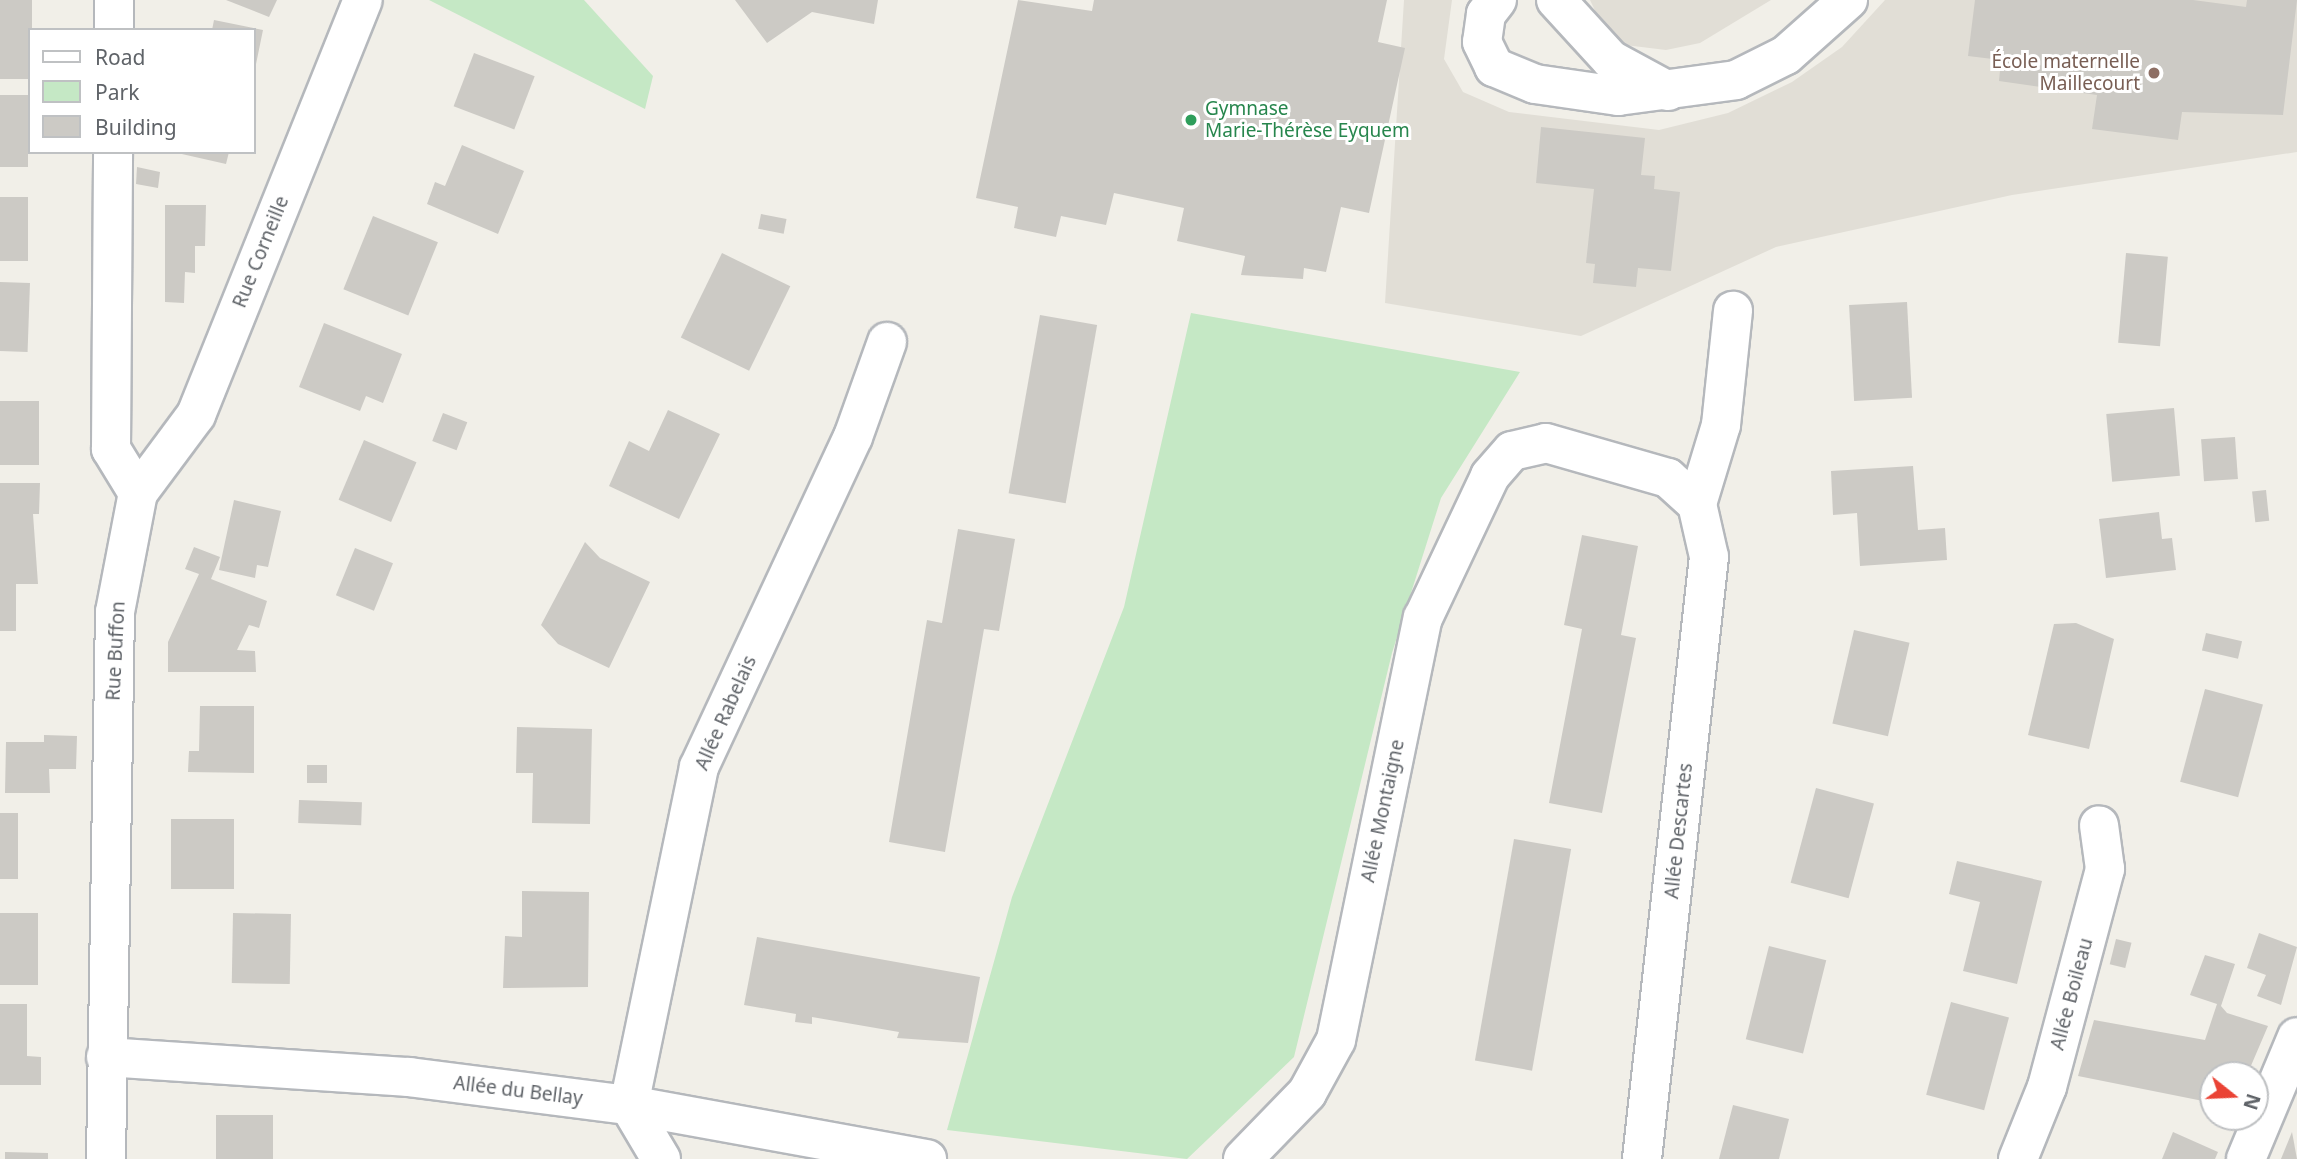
<!DOCTYPE html>
<html>
<head>
<meta charset="utf-8">
<style>
	body { margin:0 }
	#map { position:relative; width:2297px; height:1159px; overflow:hidden; background:#f1efe8; font-family:"Noto Sans",sans-serif }
	div>[style] { position:absolute }
	.education>* { inset:0; background:#e1ded6 }
	.green>* { inset:0; background:#c5e8c5 }
	.building>* { inset:0; background:#cccac5; transform-origin:0 0 }
	.roads { filter:drop-shadow(2px 0 #b5b8bc) drop-shadow(-2px 0 #b5b8bc) drop-shadow(0 2px #b5b8bc) drop-shadow(0 -2px #b5b8bc) }
	.street>* { height:38px; margin:-19px; padding:0 19px; transform-origin:19px; border-radius:19px; background:#fff }
	.secondary>* { height:38px; margin:-19px; padding:0 19px; transform-origin:19px; border-radius:19px; background:#fff }
	.dots>* { width:19px; height:19px; translate:-50% -50%; box-sizing:border-box; border:4px solid #fff; border-radius:50% }
	span { translate:-50% -50%; white-space:nowrap; text-align:center; line-height:1.15; -webkit-text-stroke:6px #fff; paint-order:stroke }
	.education-label { font-size:19px; color:#785e54 }
	.right { translate:-100% -50%; text-align:right }
	.leisure-label { font-size:19px; color:#27864d }
	.left { translate:0 -50%; text-align:left }
	.street-label { font-size:19px; color:#5f6368 }
	.legend { position:absolute; left:28px; top:28px; width:228px; height:126px; box-sizing:border-box; background:#fff; border:2px solid #bfc1c3; margin:0; padding:9px 12px; list-style:none; font-size:21px; color:#5f6368 }
	.legend li { display:flex; align-items:center; gap:14px; height:35px }
	.legend b { width:35px; border:2px solid #bfc1c3 }
	.north { position:absolute; left:2199px; top:1061px; width:70px; height:70px; box-sizing:border-box; background:#fff; border:2px solid #bfc1c3; border-radius:50%; rotate:108deg; font-size:19px; font-weight:700; line-height:28px; text-align:center; color:#5f6368 }
	.north::after { content:''; display:block; margin:auto; width:24px; height:32px; background:#ea4335; clip-path:polygon(50% 0,100% 100%,50% 72%,0 100%) }
</style>
</head>
<body>
<div id="map">
	<div class="education">
		<div style="clip-path:polygon(1404px 0,1452px 0,1444px 59px,1463px 92px,1509px 112px,1659px 130px,1728px 113px,1792px 82px,1842px 47px,1885px 0,2297px 0,2297px 152px,2012px 195px,1776px 247px,1581px 336px,1385px 303px)"></div>
		<div style="clip-path:polygon(1590px 0,1771px 0,1700px 43px,1666px 50px,1625px 45px,1606px 34px)"></div>
	</div>
	<div class="green">
		<div style="clip-path:polygon(429px 0,584px 0,653px 76px,645px 109px)"></div>
		<div style="clip-path:polygon(1191px 313px,1520px 372px,1441px 498px,1392px 653px,1294px 1057px,1187px 1159px,947px 1130px,1012px 897px,1124px 607px)"></div>
	</div>
	<div class="building">
		<div style="left:0;top:0;width:32px;height:79px"></div>
		<div style="clip-path:polygon(226px 0,277px 0,269px 17px)"></div>
		<div style="clip-path:polygon(735px 0,878px 0,874px 24px,812px 12px,767px 43px)"></div>
		<div style="clip-path:polygon(1018px 0,1092px 11px,1094px 0,1387px 0,1378px 42px,1405px 48px,1369px 213px,1341px 207px,1326px 272px,1304px 268px,1303px 279px,1241px 275px,1245px 256px,1177px 241px,1184px 208px,1114px 193px,1106px 225px,1061px 216px,1056px 237px,1014px 228px,1018px 207px,976px 198px)"></div>
		<div style="clip-path:polygon(1975px 0,2193px 0,2246px 7px,2247px 0,2297px 0,2283px 115px,2182px 112px,2178px 140px,2092px 129px,2097px 95px,1999px 81px,2001px 60px,1968px 56px)"></div>
		<div style="clip-path:polygon(214px 20px,263px 30px,255px 69px,254px 30px,212px 30px)"></div>
		<div style="left:474px;top:53px;width:65px;height:57px;rotate:21deg"></div>
		<div style="left:28px;top:95px;width:72px;height:28px;rotate:90deg"></div>
		<div style="clip-path:polygon(1541px 127px,1645px 138px,1641px 175px,1655px 176px,1654px 189px,1680px 192px,1671px 271px,1638px 268px,1636px 287px,1593px 283px,1595px 264px,1586px 263px,1594px 189px,1536px 183px)"></div>
		<div style="clip-path:polygon(462px 145px,524px 171px,498px 234px,427px 204px,435px 182px,445px 186px)"></div>
		<div style="clip-path:polygon(173px 152px,229px 152px,226px 164px)"></div>
		<div style="clip-path:polygon(137px 167px,160px 172px,158px 188px,136px 184px)"></div>
		<div style="left:0;top:197px;width:28px;height:64px"></div>
		<div style="clip-path:polygon(165px 205px,206px 205px,205px 246px,195px 246px,195px 273px,185px 272px,184px 303px,165px 302px)"></div>
		<div style="left:761px;top:214px;width:26px;height:15px;rotate:11deg"></div>
		<div style="left:373px;top:216px;width:70px;height:79px;rotate:22deg"></div>
		<div style="left:722px;top:253px;width:76px;height:94px;rotate:26deg"></div>
		<div style="left:2126px;top:253px;width:42px;height:90px;rotate:5deg"></div>
		<div style="left:0;top:282px;width:30px;height:69px;rotate:2deg"></div>
		<div style="left:1907px;top:302px;width:96px;height:58px;rotate:87deg"></div>
		<div style="left:1040px;top:315px;width:58px;height:181px;rotate:10deg"></div>
		<div style="clip-path:polygon(324px 323px,402px 354px,383px 403px,366px 396px,360px 411px,299px 387px)"></div>
		<div style="left:0;top:401px;width:39px;height:64px"></div>
		<div style="left:2174px;top:408px;width:68px;height:68px;rotate:85deg"></div>
		<div style="clip-path:polygon(668px 410px,720px 434px,679px 519px,609px 486px,629px 441px,649px 451px)"></div>
		<div style="left:443px;top:413px;width:26px;height:30px;rotate:21deg"></div>
		<div style="left:2235px;top:437px;width:42px;height:34px;rotate:86deg"></div>
		<div style="left:364px;top:440px;width:57px;height:65px;rotate:23deg"></div>
		<div style="clip-path:polygon(1913px 466px,1918px 530px,1945px 528px,1947px 560px,1860px 566px,1857px 513px,1833px 515px,1831px 471px)"></div>
		<div style="clip-path:polygon(0 483px,40px 483px,39px 514px,33px 514px,38px 584px,16px 584px,16px 631px,0 631px)"></div>
		<div style="left:2266px;top:490px;width:31px;height:14px;rotate:84deg"></div>
		<div style="clip-path:polygon(234px 500px,281px 511px,268px 567px,257px 565px,255px 578px,219px 570px)"></div>
		<div style="clip-path:polygon(2159px 512px,2162px 539px,2172px 538px,2176px 570px,2106px 578px,2099px 519px)"></div>
		<div style="clip-path:polygon(958px 529px,1015px 539px,999px 631px,984px 629px,945px 852px,889px 842px,927px 620px,942px 623px)"></div>
		<div style="clip-path:polygon(1582px 535px,1638px 546px,1621px 635px,1636px 638px,1602px 813px,1549px 803px,1582px 629px,1564px 625px)"></div>
		<div style="clip-path:polygon(585px 542px,600px 558px,650px 582px,609px 668px,558px 644px,541px 625px)"></div>
		<div style="clip-path:polygon(194px 547px,220px 557px,211px 579px,267px 601px,259px 628px,249px 625px,237px 650px,255px 651px,256px 672px,168px 672px,168px 642px,199px 574px,185px 569px)"></div>
		<div style="left:355px;top:548px;width:41px;height:51px;rotate:22deg"></div>
		<div style="clip-path:polygon(2076px 623px,2114px 639px,2089px 749px,2028px 735px,2054px 624px)"></div>
		<div style="left:1854px;top:630px;width:57px;height:96px;rotate:13deg"></div>
		<div style="left:2206px;top:633px;width:37px;height:18px;rotate:13deg"></div>
		<div style="left:2205px;top:689px;width:60px;height:96px;rotate:15deg"></div>
		<div style="clip-path:polygon(200px 706px,254px 706px,254px 773px,188px 772px,189px 751px,199px 751px)"></div>
		<div style="clip-path:polygon(517px 727px,592px 729px,590px 824px,532px 823px,533px 773px,516px 773px)"></div>
		<div style="clip-path:polygon(44px 735px,77px 736px,76px 769px,49px 769px,50px 793px,5px 793px,6px 742px,44px 742px)"></div>
		<div style="left:307px;top:765px;width:20px;height:18px"></div>
		<div style="left:1816px;top:788px;width:60px;height:98px;rotate:15deg"></div>
		<div style="left:299px;top:800px;width:63px;height:23px;rotate:2deg"></div>
		<div style="left:0;top:813px;width:18px;height:66px"></div>
		<div style="left:171px;top:819px;width:63px;height:70px"></div>
		<div style="left:1514px;top:839px;width:58px;height:225px;rotate:10deg"></div>
		<div style="clip-path:polygon(1957px 861px,2042px 881px,2017px 984px,1963px 971px,1980px 902px,1949px 894px)"></div>
		<div style="clip-path:polygon(522px 891px,589px 892px,588px 987px,503px 988px,505px 936px,522px 937px)"></div>
		<div style="left:0;top:913px;width:38px;height:72px"></div>
		<div style="left:233px;top:913px;width:58px;height:70px;rotate:1deg"></div>
		<div style="clip-path:polygon(2259px 933px,2297px 947px,2281px 1005px,2257px 996px,2266px 975px,2247px 968px)"></div>
		<div style="clip-path:polygon(757px 937px,980px 977px,968px 1043px,897px 1038px,899px 1032px,812px 1017px,812px 1024px,795px 1022px,796px 1014px,744px 1005px)"></div>
		<div style="left:2116px;top:939px;width:16px;height:26px;rotate:14deg"></div>
		<div style="left:1769px;top:946px;width:59px;height:96px;rotate:14deg"></div>
		<div style="clip-path:polygon(2205px 955px,2235px 964px,2221px 1006px,2227px 1013px,2268px 1026px,2247px 1075px,2213px 1075px,2213px 1103px,2078px 1076px,2094px 1020px,2205px 1040px,2217px 1004px,2190px 995px)"></div>
		<div style="left:1951px;top:1002px;width:60px;height:96px;rotate:15deg"></div>
		<div style="clip-path:polygon(0 1004px,27px 1004px,27px 1056px,41px 1057px,41px 1085px,0 1085px)"></div>
		<div style="clip-path:polygon(1733px 1105px,1789px 1119px,1779px 1159px,1719px 1159px)"></div>
		<div style="left:273px;top:1115px;width:44px;height:57px;rotate:90deg"></div>
		<div style="clip-path:polygon(2173px 1132px,2218px 1152px,2215px 1159px,2162px 1159px)"></div>
		<div style="clip-path:polygon(2292px 1132px,2297px 1159px,2281px 1159px)"></div>
		<div style="clip-path:polygon(5px 1152px,48px 1153px,48px 1159px,5px 1159px)"></div>
	</div>
	<div class="roads">
		<div class="street">
			<div style="left:1497px;top:0;width:18px;rotate:128deg"></div>
			<div style="left:1486px;top:14px;width:28px;rotate:98deg"></div>
			<div style="left:1482px;top:42px;width:28px;rotate:64deg"></div>
			<div style="left:1494px;top:67px;width:44px;rotate:22.5deg"></div>
			<div style="left:1535px;top:84px;width:84px;rotate:8.2deg"></div>
			<div style="left:1618px;top:96px;width:119px;rotate:-7.7deg"></div>
			<div style="left:1736px;top:80px;width:56px;rotate:-26.6deg"></div>
			<div style="left:1786px;top:55px;width:83px;rotate:-41.6deg"></div>
			<div style="left:1556px;top:0;width:81px;rotate:47.5deg"></div>
			<div style="left:1611px;top:60px;width:65px;rotate:28.5deg"></div>
			<div style="left:114px;top:30px;width:30px;rotate:-90deg"></div>
			<div style="left:138px;top:493px;width:97px;rotate:-53.4deg"></div>
			<div style="left:196px;top:415px;width:447px;rotate:-68.1deg"></div>
			<div style="left:1697px;top:504px;width:83px;rotate:-73.1deg"></div>
			<div style="left:1721px;top:425px;width:115px;rotate:-84deg"></div>
			<div style="left:106px;top:1057px;width:304px;rotate:3.8deg"></div>
			<div style="left:409px;top:1077px;width:222px;rotate:7.3deg"></div>
			<div style="left:629px;top:1105px;width:303px;rotate:10.3deg"></div>
			<div style="left:106px;top:1159px;width:547px;rotate:-89.06deg"></div>
			<div style="left:115px;top:612px;width:121px;rotate:-79.1deg"></div>
			<div style="left:138px;top:493px;width:52px;rotate:-121.5deg"></div>
			<div style="left:111px;top:449px;width:297px;rotate:-89.6deg"></div>
			<div style="left:661px;top:1159px;width:63px;rotate:-120.7deg"></div>
			<div style="left:629px;top:1105px;width:345px;rotate:-78.3deg"></div>
			<div style="left:699px;top:767px;width:364px;rotate:-65deg"></div>
			<div style="left:853px;top:437px;width:101px;rotate:-70.3deg"></div>
			<div style="left:1243px;top:1159px;width:92px;rotate:-45.9deg"></div>
			<div style="left:1307px;top:1093px;width:60px;rotate:-61.3deg"></div>
			<div style="left:1336px;top:1040px;width:431px;rotate:-78.4deg"></div>
			<div style="left:1423px;top:618px;width:157px;rotate:-64.7deg"></div>
			<div style="left:1490px;top:476px;width:33px;rotate:-49deg"></div>
			<div style="left:1512px;top:451px;width:35px;rotate:-13deg"></div>
			<div style="left:1546px;top:443px;width:127px;rotate:16deg"></div>
			<div style="left:1668px;top:478px;width:39px;rotate:42deg"></div>
			<div style="left:1697px;top:504px;width:54px;rotate:77.2deg"></div>
			<div style="left:1709px;top:557px;width:606px;rotate:96.35deg"></div>
			<div style="left:2018px;top:1159px;width:78px;rotate:-68.1deg"></div>
			<div style="left:2047px;top:1087px;width:226px;rotate:-75.1deg"></div>
			<div style="left:2105px;top:869px;width:44px;rotate:-97.8deg"></div>
		</div>
		<div class="secondary">
			<div style="left:2246px;top:1159px;width:132px;rotate:-67.3deg"></div>
		</div>
	</div>
	<div class="dots">
		<div style="left:2154px;top:73px;background:#8d6e63"></div>
		<div style="left:1191px;top:120px;background:#2e9e5b"></div>
	</div>
	<div class="education-label">
		<span class="right" style="left:2140px;top:73px">École maternelle<br>Maillecourt</span>
	</div>
	<div class="leisure-label">
		<span class="left" style="left:1205px;top:120px">Gymnase<br>Marie-Thérèse Eyquem</span>
	</div>
	<div class="street-label">
		<span style="left:261px;top:252px;rotate:-68deg">Rue Corneille</span>
		<span style="left:116px;top:651px;rotate:-87deg">Rue Buffon</span>
		<span style="left:726px;top:713px;rotate:-66deg">Allée Rabelais</span>
		<span style="left:1383px;top:811px;rotate:-78deg">Allée Montaigne</span>
		<span style="left:1679px;top:831px;rotate:-84deg">Allée Descartes</span>
		<span style="left:2072px;top:994px;rotate:-75deg">Allée Boileau</span>
		<span style="left:518px;top:1091px;rotate:7deg">Allée du Bellay</span>
	</div>
	<ul class="legend">
	<li><b style="height:9px;background:#fff"></b>Road</li>
	<li><b style="height:19px;background:#c5e8c5"></b>Park</li>
	<li><b style="height:19px;background:#cccac5"></b>Building</li>
	</ul>
	<div class="north">N</div>
</div>
</body>
</html>
